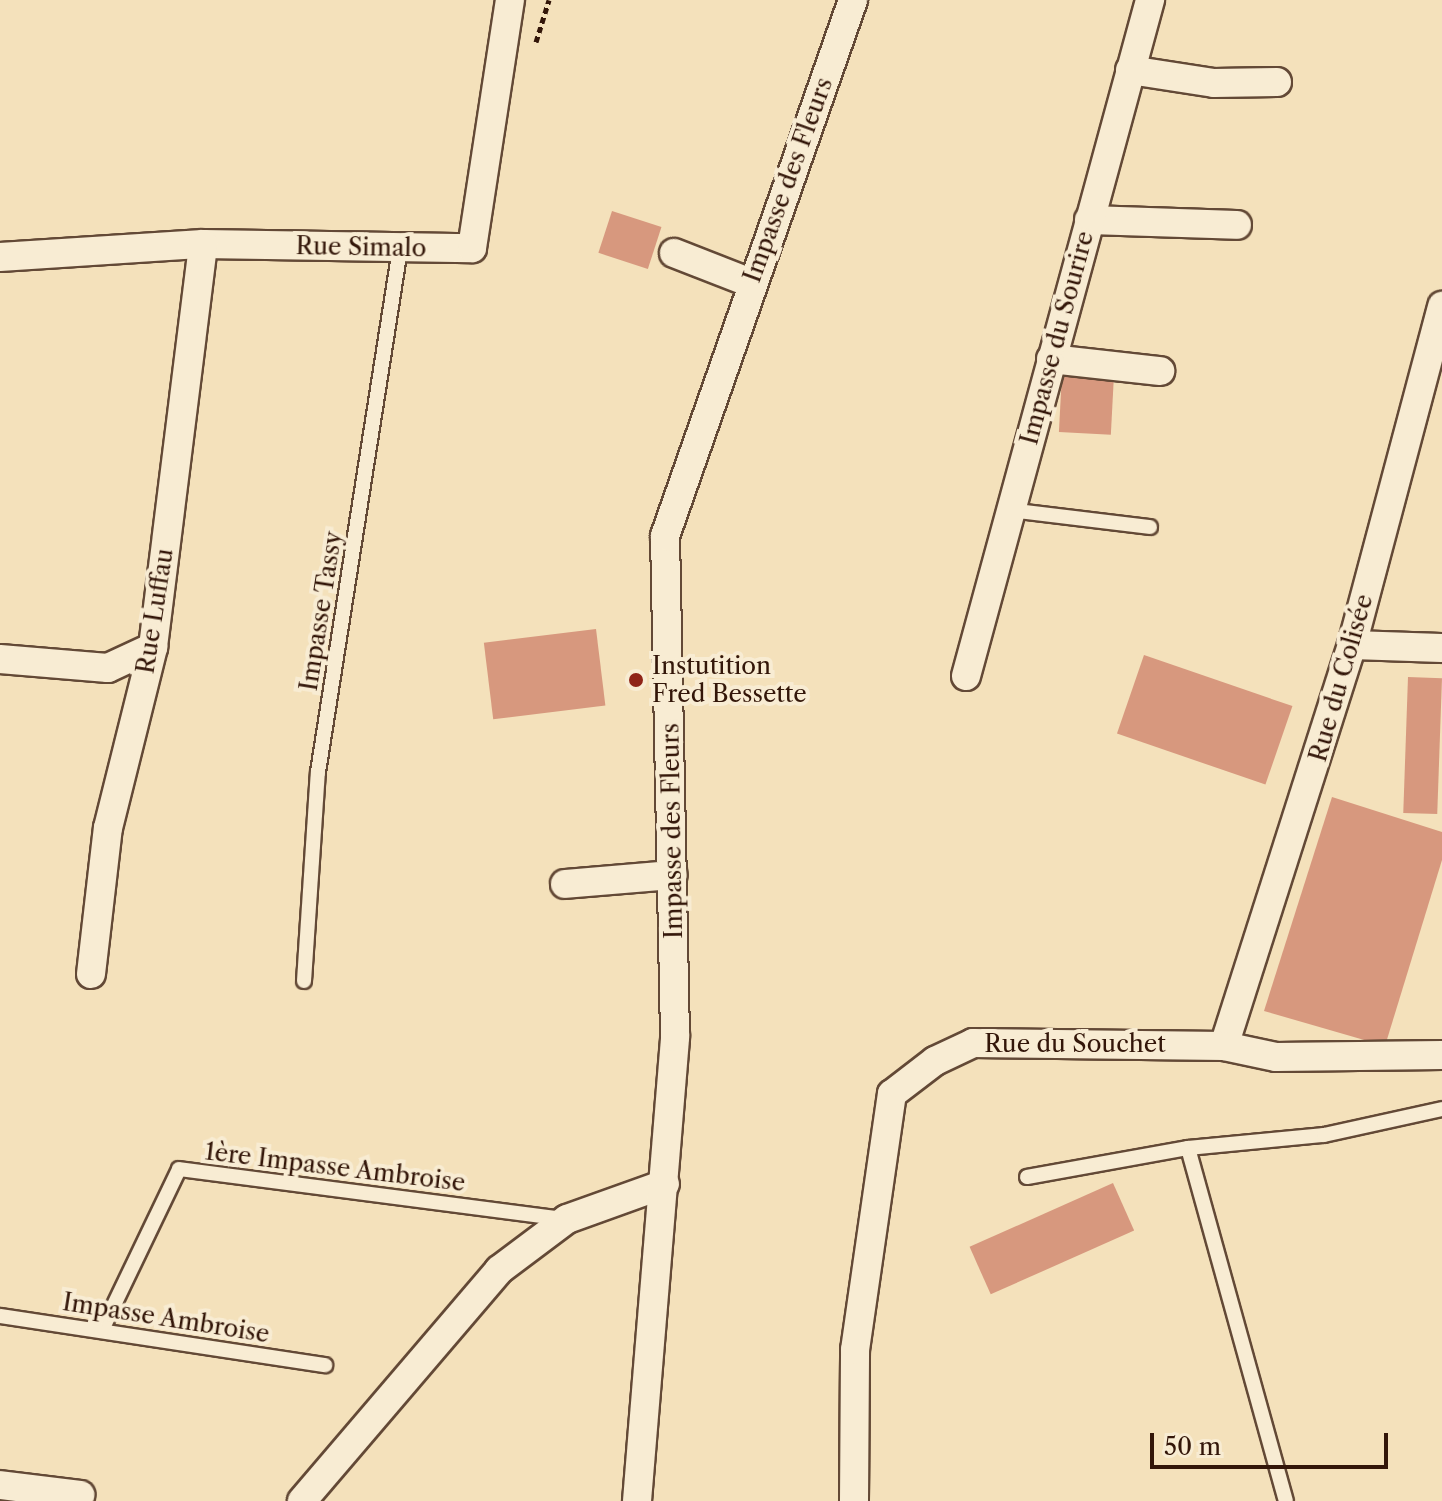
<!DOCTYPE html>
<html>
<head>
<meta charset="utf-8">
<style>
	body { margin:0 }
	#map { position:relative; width:1442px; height:1501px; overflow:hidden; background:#f4e1bb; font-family:"Libre Caslon Text",serif }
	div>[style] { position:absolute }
	.building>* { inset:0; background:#d7987e; transform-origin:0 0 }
	.path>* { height:5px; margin-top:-2.5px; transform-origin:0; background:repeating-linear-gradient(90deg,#331609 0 6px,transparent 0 10px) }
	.roads { filter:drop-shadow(2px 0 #634936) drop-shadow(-2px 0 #634936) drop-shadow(0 2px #634936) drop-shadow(0 -2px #634936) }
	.lane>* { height:14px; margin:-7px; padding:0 7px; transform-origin:7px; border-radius:7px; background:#f8ecd3 }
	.street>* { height:28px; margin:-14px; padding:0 14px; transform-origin:14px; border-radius:14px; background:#f8ecd3 }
	.dots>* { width:22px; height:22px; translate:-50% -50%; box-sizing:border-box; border:4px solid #f8ecd3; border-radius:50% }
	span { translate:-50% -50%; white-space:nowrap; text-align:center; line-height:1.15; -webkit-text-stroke:8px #f8ecd3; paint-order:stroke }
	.street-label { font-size:24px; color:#331609 }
	.poi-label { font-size:24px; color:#331609 }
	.left { translate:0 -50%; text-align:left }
	.scale { position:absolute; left:1150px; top:1433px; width:238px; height:36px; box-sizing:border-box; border:4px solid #331609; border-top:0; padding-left:10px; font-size:24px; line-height:28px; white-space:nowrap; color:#331609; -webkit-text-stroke:6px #f8ecd3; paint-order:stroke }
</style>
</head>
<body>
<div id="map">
	<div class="building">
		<div style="left:612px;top:211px;width:52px;height:44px;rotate:18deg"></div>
		<div style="left:1062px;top:373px;width:52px;height:59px;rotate:3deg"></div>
		<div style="left:596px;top:629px;width:77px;height:113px;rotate:83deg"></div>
		<div style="left:1144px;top:655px;width:157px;height:83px;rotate:19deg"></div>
		<div style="left:1408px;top:677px;width:34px;height:136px;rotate:2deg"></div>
		<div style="clip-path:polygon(1332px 797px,1442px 832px,1442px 860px,1385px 1046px,1264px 1011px)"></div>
		<div style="left:1113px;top:1183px;width:52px;height:157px;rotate:66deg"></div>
	</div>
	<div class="path">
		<div style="left:536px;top:42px;width:44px;rotate:-72.8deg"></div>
	</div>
	<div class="roads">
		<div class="lane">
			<div style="left:1009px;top:510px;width:142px;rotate:6.9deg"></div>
			<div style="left:304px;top:981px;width:209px;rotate:-86.2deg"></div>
			<div style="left:318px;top:772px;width:529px;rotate:-81.09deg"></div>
			<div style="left:1188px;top:1148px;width:366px;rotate:74.5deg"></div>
			<div style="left:1027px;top:1177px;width:164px;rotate:-10.2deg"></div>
			<div style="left:1188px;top:1148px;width:137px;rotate:-5.5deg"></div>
			<div style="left:1324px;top:1135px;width:121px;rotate:-12.4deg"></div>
			<div style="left:0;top:1316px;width:329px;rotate:8.6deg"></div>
			<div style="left:102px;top:1330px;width:178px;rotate:-64.4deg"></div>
			<div style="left:179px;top:1169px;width:390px;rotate:7.4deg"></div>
		</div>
		<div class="street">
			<div style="left:1130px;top:70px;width:85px;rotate:8.8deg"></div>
			<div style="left:1214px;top:83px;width:63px;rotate:-0.9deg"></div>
			<div style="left:1089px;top:220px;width:148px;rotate:1.9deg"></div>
			<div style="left:674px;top:253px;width:83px;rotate:21.3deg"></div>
			<div style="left:0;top:257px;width:203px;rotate:-3.7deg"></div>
			<div style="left:203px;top:244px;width:269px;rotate:0.9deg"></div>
			<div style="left:472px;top:248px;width:251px;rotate:-81.3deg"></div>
			<div style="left:1051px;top:359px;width:110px;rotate:6.3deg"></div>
			<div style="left:1352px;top:645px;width:90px;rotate:1.9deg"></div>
			<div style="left:0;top:659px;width:108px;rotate:4.8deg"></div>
			<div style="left:108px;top:668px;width:50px;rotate:-25deg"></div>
			<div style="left:966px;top:676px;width:701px;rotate:-74.77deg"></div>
			<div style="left:565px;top:884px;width:108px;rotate:-4.8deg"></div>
			<div style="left:91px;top:974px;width:147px;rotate:-83.4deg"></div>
			<div style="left:108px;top:828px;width:187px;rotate:-76deg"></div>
			<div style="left:153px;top:647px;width:406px;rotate:-82.9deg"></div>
			<div style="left:1224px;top:1046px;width:421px;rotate:-72.3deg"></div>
			<div style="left:1352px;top:645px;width:351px;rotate:-75.1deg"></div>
			<div style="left:0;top:1485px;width:81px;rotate:7.1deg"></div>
			<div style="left:302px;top:1501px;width:304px;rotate:-49.5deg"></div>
			<div style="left:499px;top:1270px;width:85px;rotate:-36.9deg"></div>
			<div style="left:567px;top:1219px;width:104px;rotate:-19.7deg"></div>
			<div style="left:637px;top:1501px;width:466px;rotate:-85.3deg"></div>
			<div style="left:675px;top:1037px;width:501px;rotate:-91.14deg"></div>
			<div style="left:665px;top:536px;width:568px;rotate:-70.67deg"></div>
			<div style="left:854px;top:1501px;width:151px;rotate:-89.6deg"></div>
			<div style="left:855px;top:1350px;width:259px;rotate:-81.8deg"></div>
			<div style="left:892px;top:1094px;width:54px;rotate:-37.5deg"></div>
			<div style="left:935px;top:1061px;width:42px;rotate:-25.3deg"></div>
			<div style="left:973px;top:1043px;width:251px;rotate:0.7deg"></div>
			<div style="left:1224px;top:1046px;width:53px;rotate:11.9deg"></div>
			<div style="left:1276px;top:1057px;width:166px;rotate:-0.7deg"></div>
		</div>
	</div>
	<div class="dots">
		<div style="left:636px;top:680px;background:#8f2418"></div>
	</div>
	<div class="street-label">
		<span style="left:788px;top:180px;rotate:-70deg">Impasse des Fleurs</span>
		<span style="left:361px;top:247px;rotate:1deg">Rue Simalo</span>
		<span style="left:1057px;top:338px;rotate:-75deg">Impasse du Sourire</span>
		<span style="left:155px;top:611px;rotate:-81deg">Rue Luffau</span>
		<span style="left:321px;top:611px;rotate:-81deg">Impasse Tassy</span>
		<span style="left:1341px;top:678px;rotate:-74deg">Rue du Colisée</span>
		<span style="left:672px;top:831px;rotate:-91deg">Impasse des Fleurs</span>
		<span style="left:1075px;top:1044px">Rue du Souchet</span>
		<span style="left:335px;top:1167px;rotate:7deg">1ère Impasse Ambroise</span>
		<span style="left:166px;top:1318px;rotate:9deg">Impasse Ambroise</span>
	</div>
	<div class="poi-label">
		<span class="left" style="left:652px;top:680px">Instutition<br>Fred Bessette</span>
	</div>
	<div class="scale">50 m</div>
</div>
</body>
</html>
